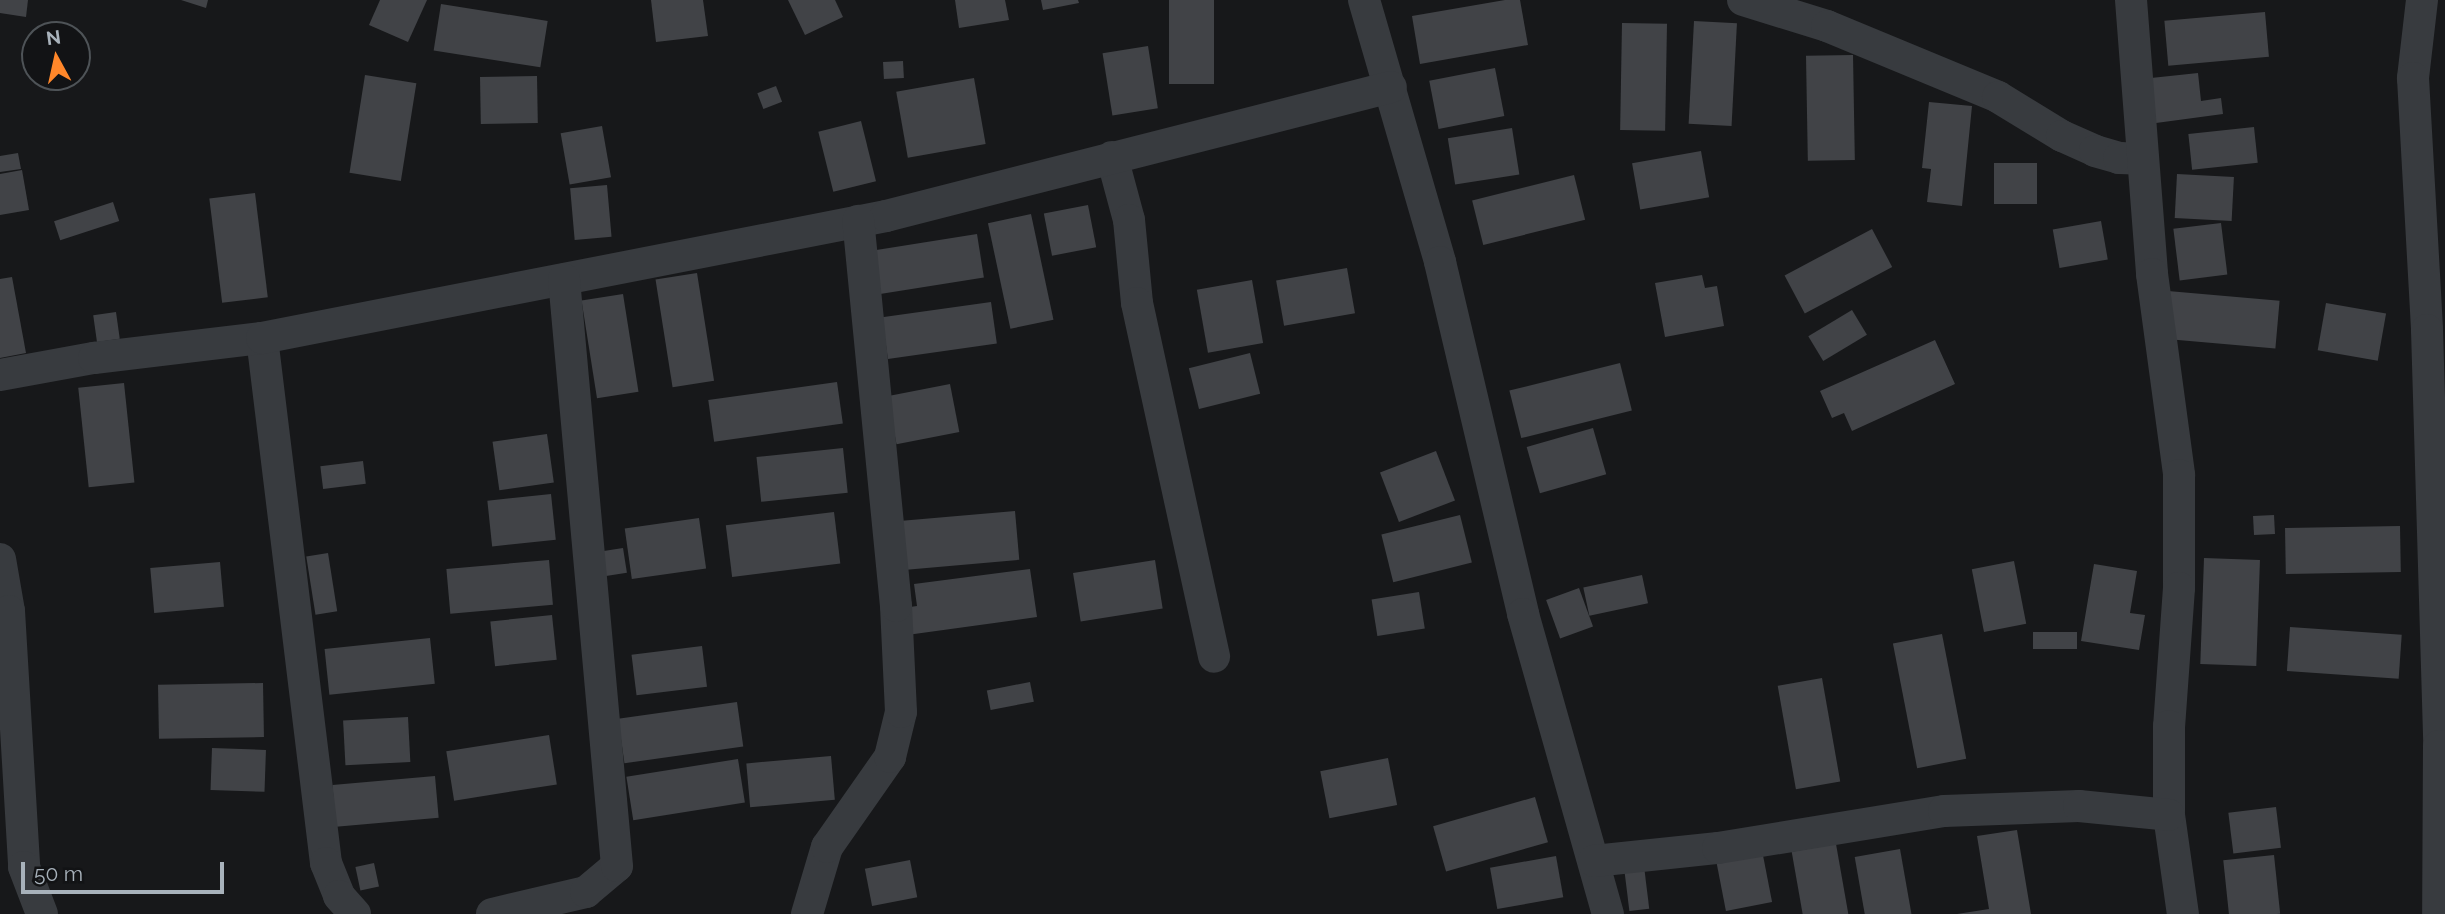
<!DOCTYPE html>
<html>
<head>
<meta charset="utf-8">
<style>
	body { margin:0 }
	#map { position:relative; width:2445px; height:914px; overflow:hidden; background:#17181a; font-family:Raleway,sans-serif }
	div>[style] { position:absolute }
	.building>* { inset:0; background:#414347; transform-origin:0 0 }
	.street>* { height:32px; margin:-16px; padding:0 16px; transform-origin:16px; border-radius:16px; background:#383b3f }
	span { translate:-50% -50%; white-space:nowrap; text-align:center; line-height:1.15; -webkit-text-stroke:5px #121315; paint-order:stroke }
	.north { position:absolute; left:21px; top:21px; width:70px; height:70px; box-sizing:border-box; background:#121315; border:2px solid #4e5357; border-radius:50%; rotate:352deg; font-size:19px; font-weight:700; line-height:28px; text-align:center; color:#a8b2bb }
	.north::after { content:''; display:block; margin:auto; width:24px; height:32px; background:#ff872a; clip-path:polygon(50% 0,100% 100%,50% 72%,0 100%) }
	.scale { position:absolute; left:21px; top:862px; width:203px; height:32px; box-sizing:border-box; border:4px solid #a8b2bb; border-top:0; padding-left:9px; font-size:21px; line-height:24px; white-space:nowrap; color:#a8b2bb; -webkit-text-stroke:5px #121315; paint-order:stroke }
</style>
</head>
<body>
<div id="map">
	<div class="building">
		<div style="clip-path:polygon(0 0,28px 0,26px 17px,0 13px)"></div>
		<div style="clip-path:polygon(181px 0,208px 0,206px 8px)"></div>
		<div style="clip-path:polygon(380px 0,427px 0,408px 42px,369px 25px)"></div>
		<div style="clip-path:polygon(651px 0,703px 0,708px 36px,656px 42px)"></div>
		<div style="clip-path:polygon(788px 0,835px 0,843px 17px,805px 35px)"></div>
		<div style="clip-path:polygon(955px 0,1005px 0,1009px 20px,959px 28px)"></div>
		<div style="clip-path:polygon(1041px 0,1078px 0,1079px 3px,1043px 10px)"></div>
		<div style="left:1169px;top:0;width:45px;height:84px"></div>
		<div style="clip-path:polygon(1505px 0,1520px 0,1528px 45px,1420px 64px,1412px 16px)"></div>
		<div style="left:441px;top:4px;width:108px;height:47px;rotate:9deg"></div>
		<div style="left:2265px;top:12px;width:45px;height:101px;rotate:85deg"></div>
		<div style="left:1694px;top:21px;width:43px;height:103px;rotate:3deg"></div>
		<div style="left:1622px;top:23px;width:45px;height:107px;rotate:1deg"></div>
		<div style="left:1148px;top:46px;width:63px;height:46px;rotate:81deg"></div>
		<div style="left:1853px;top:55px;width:105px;height:47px;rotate:89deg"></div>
		<div style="left:903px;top:61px;width:17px;height:20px;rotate:87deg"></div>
		<div style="left:1495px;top:68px;width:49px;height:67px;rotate:79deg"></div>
		<div style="clip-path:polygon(2198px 73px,2201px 101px,2221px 98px,2223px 114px,2156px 123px,2151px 78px)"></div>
		<div style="left:365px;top:75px;width:52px;height:99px;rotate:9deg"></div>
		<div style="left:537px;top:76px;width:47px;height:57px;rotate:89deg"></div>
		<div style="left:974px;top:78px;width:67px;height:79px;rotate:80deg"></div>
		<div style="left:776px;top:86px;width:17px;height:20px;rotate:69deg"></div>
		<div style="clip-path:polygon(1929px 102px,1972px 106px,1962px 206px,1927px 202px,1931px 169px,1922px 168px)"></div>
		<div style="left:861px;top:121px;width:62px;height:44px;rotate:76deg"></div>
		<div style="left:602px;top:126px;width:52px;height:42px;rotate:80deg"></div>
		<div style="left:2254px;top:127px;width:36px;height:66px;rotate:84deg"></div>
		<div style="left:1512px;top:128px;width:47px;height:65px;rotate:81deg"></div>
		<div style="left:1701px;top:151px;width:47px;height:70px;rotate:80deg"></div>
		<div style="clip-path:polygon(18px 153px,21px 169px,0 172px,0 156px)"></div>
		<div style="left:1994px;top:163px;width:43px;height:41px"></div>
		<div style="clip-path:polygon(22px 170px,29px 210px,0 215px,0 174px)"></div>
		<div style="left:2177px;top:174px;width:57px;height:44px;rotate:3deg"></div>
		<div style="left:1574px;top:175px;width:46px;height:105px;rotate:76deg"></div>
		<div style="left:607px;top:185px;width:52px;height:37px;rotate:85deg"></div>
		<div style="left:255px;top:193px;width:105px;height:46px;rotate:83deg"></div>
		<div style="left:113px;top:202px;width:20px;height:62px;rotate:72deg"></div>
		<div style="left:1088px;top:205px;width:43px;height:45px;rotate:79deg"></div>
		<div style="left:1031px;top:214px;width:108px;height:44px;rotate:78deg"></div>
		<div style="left:2101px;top:221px;width:39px;height:49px;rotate:80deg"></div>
		<div style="left:2221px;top:223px;width:52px;height:48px;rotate:83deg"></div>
		<div style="left:1872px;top:229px;width:43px;height:99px;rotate:62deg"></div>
		<div style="left:977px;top:234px;width:44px;height:105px;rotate:81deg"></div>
		<div style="left:1347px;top:268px;width:46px;height:72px;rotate:80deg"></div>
		<div style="left:697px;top:273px;width:109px;height:42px;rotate:81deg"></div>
		<div style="clip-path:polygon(1702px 275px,1705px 288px,1717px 286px,1724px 326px,1665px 337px,1655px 283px)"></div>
		<div style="clip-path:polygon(12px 277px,26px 353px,0 358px,0 279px)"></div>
		<div style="left:1252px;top:280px;width:64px;height:56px;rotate:80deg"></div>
		<div style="left:2168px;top:291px;width:112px;height:48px;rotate:5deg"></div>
		<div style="left:623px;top:294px;width:99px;height:42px;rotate:81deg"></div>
		<div style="left:991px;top:302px;width:42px;height:110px;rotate:82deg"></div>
		<div style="left:2326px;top:303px;width:61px;height:48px;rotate:10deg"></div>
		<div style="left:1852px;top:310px;width:29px;height:51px;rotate:59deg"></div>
		<div style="left:116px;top:312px;width:27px;height:23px;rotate:82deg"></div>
		<div style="clip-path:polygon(1935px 340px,1955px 384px,1852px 431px,1844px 413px,1832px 418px,1820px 391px)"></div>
		<div style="left:1250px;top:353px;width:42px;height:63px;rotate:76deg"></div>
		<div style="left:1620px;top:363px;width:49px;height:114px;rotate:76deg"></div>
		<div style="left:837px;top:382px;width:42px;height:130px;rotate:82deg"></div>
		<div style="left:124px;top:383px;width:100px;height:46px;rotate:84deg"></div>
		<div style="left:950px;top:384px;width:49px;height:64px;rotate:79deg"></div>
		<div style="left:1593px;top:428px;width:48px;height:69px;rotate:74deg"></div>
		<div style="left:547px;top:434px;width:49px;height:55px;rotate:82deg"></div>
		<div style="left:843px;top:448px;width:45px;height:87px;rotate:84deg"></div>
		<div style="left:1436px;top:451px;width:53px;height:60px;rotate:69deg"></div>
		<div style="left:363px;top:461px;width:23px;height:43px;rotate:83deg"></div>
		<div style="left:551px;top:494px;width:46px;height:64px;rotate:84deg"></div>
		<div style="left:1015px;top:511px;width:49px;height:113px;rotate:85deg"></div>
		<div style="left:834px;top:512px;width:52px;height:109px;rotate:83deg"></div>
		<div style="left:1460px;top:515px;width:49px;height:81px;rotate:76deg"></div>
		<div style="left:2274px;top:515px;width:19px;height:21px;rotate:87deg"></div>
		<div style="left:699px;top:518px;width:51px;height:75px;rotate:82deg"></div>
		<div style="left:2400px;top:526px;width:46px;height:115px;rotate:89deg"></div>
		<div style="left:623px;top:548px;width:25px;height:26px;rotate:81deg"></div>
		<div style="left:328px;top:553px;width:59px;height:22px;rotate:81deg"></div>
		<div style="left:2204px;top:558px;width:56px;height:106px;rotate:2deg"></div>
		<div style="left:549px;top:560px;width:45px;height:103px;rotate:85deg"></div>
		<div style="left:1155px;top:560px;width:49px;height:83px;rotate:81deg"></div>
		<div style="left:2014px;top:561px;width:64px;height:43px;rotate:79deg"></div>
		<div style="left:220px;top:562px;width:45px;height:70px;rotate:85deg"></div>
		<div style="clip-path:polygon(2094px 564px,2137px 571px,2130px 613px,2145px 615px,2139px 650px,2081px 641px)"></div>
		<div style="clip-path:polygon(1030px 569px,1037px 617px,907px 635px,903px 608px,917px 606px,914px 584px)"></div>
		<div style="left:1642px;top:575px;width:29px;height:60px;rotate:78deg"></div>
		<div style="left:1579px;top:588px;width:41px;height:35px;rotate:70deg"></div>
		<div style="left:1419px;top:592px;width:37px;height:48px;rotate:81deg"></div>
		<div style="left:552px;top:615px;width:45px;height:62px;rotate:84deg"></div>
		<div style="left:2290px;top:627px;width:112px;height:44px;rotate:4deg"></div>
		<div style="left:2033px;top:632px;width:44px;height:17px"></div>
		<div style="left:1942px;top:634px;width:127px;height:50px;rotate:79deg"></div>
		<div style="left:430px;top:638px;width:46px;height:106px;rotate:84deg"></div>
		<div style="left:702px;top:646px;width:41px;height:71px;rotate:83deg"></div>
		<div style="left:1822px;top:678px;width:105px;height:45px;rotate:80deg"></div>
		<div style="left:1030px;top:682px;width:20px;height:44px;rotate:79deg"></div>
		<div style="left:263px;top:683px;width:54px;height:105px;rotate:89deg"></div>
		<div style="left:737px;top:702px;width:45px;height:120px;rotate:82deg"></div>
		<div style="left:408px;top:717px;width:45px;height:65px;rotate:87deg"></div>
		<div style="left:549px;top:735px;width:50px;height:104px;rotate:81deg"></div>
		<div style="left:212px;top:748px;width:54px;height:42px;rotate:2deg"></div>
		<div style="left:831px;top:756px;width:44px;height:85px;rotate:85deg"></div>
		<div style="left:1388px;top:758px;width:48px;height:69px;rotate:79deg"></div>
		<div style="left:738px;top:759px;width:44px;height:113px;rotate:81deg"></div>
		<div style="left:435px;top:776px;width:42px;height:103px;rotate:85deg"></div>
		<div style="left:1535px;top:797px;width:47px;height:106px;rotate:74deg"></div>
		<div style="left:2276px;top:807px;width:41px;height:48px;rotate:83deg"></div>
		<div style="clip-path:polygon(2017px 830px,2031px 914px,1957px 914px,1989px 909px,1977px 836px)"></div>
		<div style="left:1836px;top:844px;width:71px;height:45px;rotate:80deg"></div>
		<div style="left:1761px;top:845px;width:58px;height:47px;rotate:79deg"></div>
		<div style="left:1900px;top:849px;width:66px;height:46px;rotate:80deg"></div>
		<div style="left:2274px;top:855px;width:59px;height:51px;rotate:84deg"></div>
		<div style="left:1556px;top:856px;width:42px;height:67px;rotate:80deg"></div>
		<div style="left:910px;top:860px;width:38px;height:46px;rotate:79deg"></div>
		<div style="left:374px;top:863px;width:24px;height:19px;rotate:78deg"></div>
		<div style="left:1644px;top:866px;width:43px;height:20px;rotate:83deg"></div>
	</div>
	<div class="street">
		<div style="left:1364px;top:0;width:273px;rotate:73.8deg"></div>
		<div style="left:1440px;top:262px;width:362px;rotate:76.7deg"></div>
		<div style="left:1523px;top:614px;width:312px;rotate:74.2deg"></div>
		<div style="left:1743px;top:0;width:88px;rotate:17.2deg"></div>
		<div style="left:1827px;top:26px;width:185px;rotate:22.5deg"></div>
		<div style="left:1998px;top:97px;width:75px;rotate:31.4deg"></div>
		<div style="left:2062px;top:136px;width:36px;rotate:24deg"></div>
		<div style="left:2095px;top:151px;width:25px;rotate:16deg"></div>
		<div style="left:2119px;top:158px;width:24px;rotate:2deg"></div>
		<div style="left:2131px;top:0;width:275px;rotate:85.6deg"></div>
		<div style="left:2152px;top:274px;width:203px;rotate:82.3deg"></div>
		<div style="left:2179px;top:475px;width:113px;rotate:90deg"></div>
		<div style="left:2179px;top:588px;width:138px;rotate:94.1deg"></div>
		<div style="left:2169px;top:726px;width:89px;rotate:90deg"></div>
		<div style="left:2169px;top:815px;width:100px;rotate:82deg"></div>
		<div style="left:2422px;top:0;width:79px;rotate:96.6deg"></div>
		<div style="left:2413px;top:78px;width:252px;rotate:86.8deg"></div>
		<div style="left:2427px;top:330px;width:416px;rotate:88.3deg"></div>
		<div style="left:2439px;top:746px;width:168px;rotate:90.3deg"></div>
		<div style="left:1112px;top:157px;width:65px;rotate:74.9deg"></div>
		<div style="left:1129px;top:220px;width:83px;rotate:84.5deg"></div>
		<div style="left:1137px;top:303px;width:362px;rotate:77.7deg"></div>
		<div style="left:262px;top:338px;width:529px;rotate:83.05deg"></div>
		<div style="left:326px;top:863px;width:35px;rotate:68deg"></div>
		<div style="left:339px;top:896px;width:24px;rotate:48deg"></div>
		<div style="left:0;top:375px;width:96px;rotate:-10.3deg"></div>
		<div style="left:94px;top:358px;width:169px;rotate:-6.8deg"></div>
		<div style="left:262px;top:338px;width:636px;rotate:-11.06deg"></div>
		<div style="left:886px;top:216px;width:521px;rotate:-14.33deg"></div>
		<div style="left:0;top:559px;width:53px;rotate:80.2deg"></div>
		<div style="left:9px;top:611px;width:256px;rotate:86.6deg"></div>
		<div style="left:24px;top:867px;width:50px;rotate:69deg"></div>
		<div style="left:1594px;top:861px;width:125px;rotate:-6deg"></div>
		<div style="left:1718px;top:848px;width:229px;rotate:-9.3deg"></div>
		<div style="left:1944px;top:811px;width:135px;rotate:-2.1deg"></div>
		<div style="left:2079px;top:806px;width:90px;rotate:5.7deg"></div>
		<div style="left:492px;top:914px;width:97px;rotate:-13.2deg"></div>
		<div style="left:586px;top:892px;width:40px;rotate:-40deg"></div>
		<div style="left:617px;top:866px;width:589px;rotate:-95.16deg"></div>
		<div style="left:807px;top:914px;width:70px;rotate:-73.4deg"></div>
		<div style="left:827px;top:847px;width:110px;rotate:-55deg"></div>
		<div style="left:890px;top:757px;width:46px;rotate:-76.3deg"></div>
		<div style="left:901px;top:712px;width:106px;rotate:-92.7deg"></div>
		<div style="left:896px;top:606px;width:387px;rotate:-95.6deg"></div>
	</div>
	<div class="north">N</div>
	<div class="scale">50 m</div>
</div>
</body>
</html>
